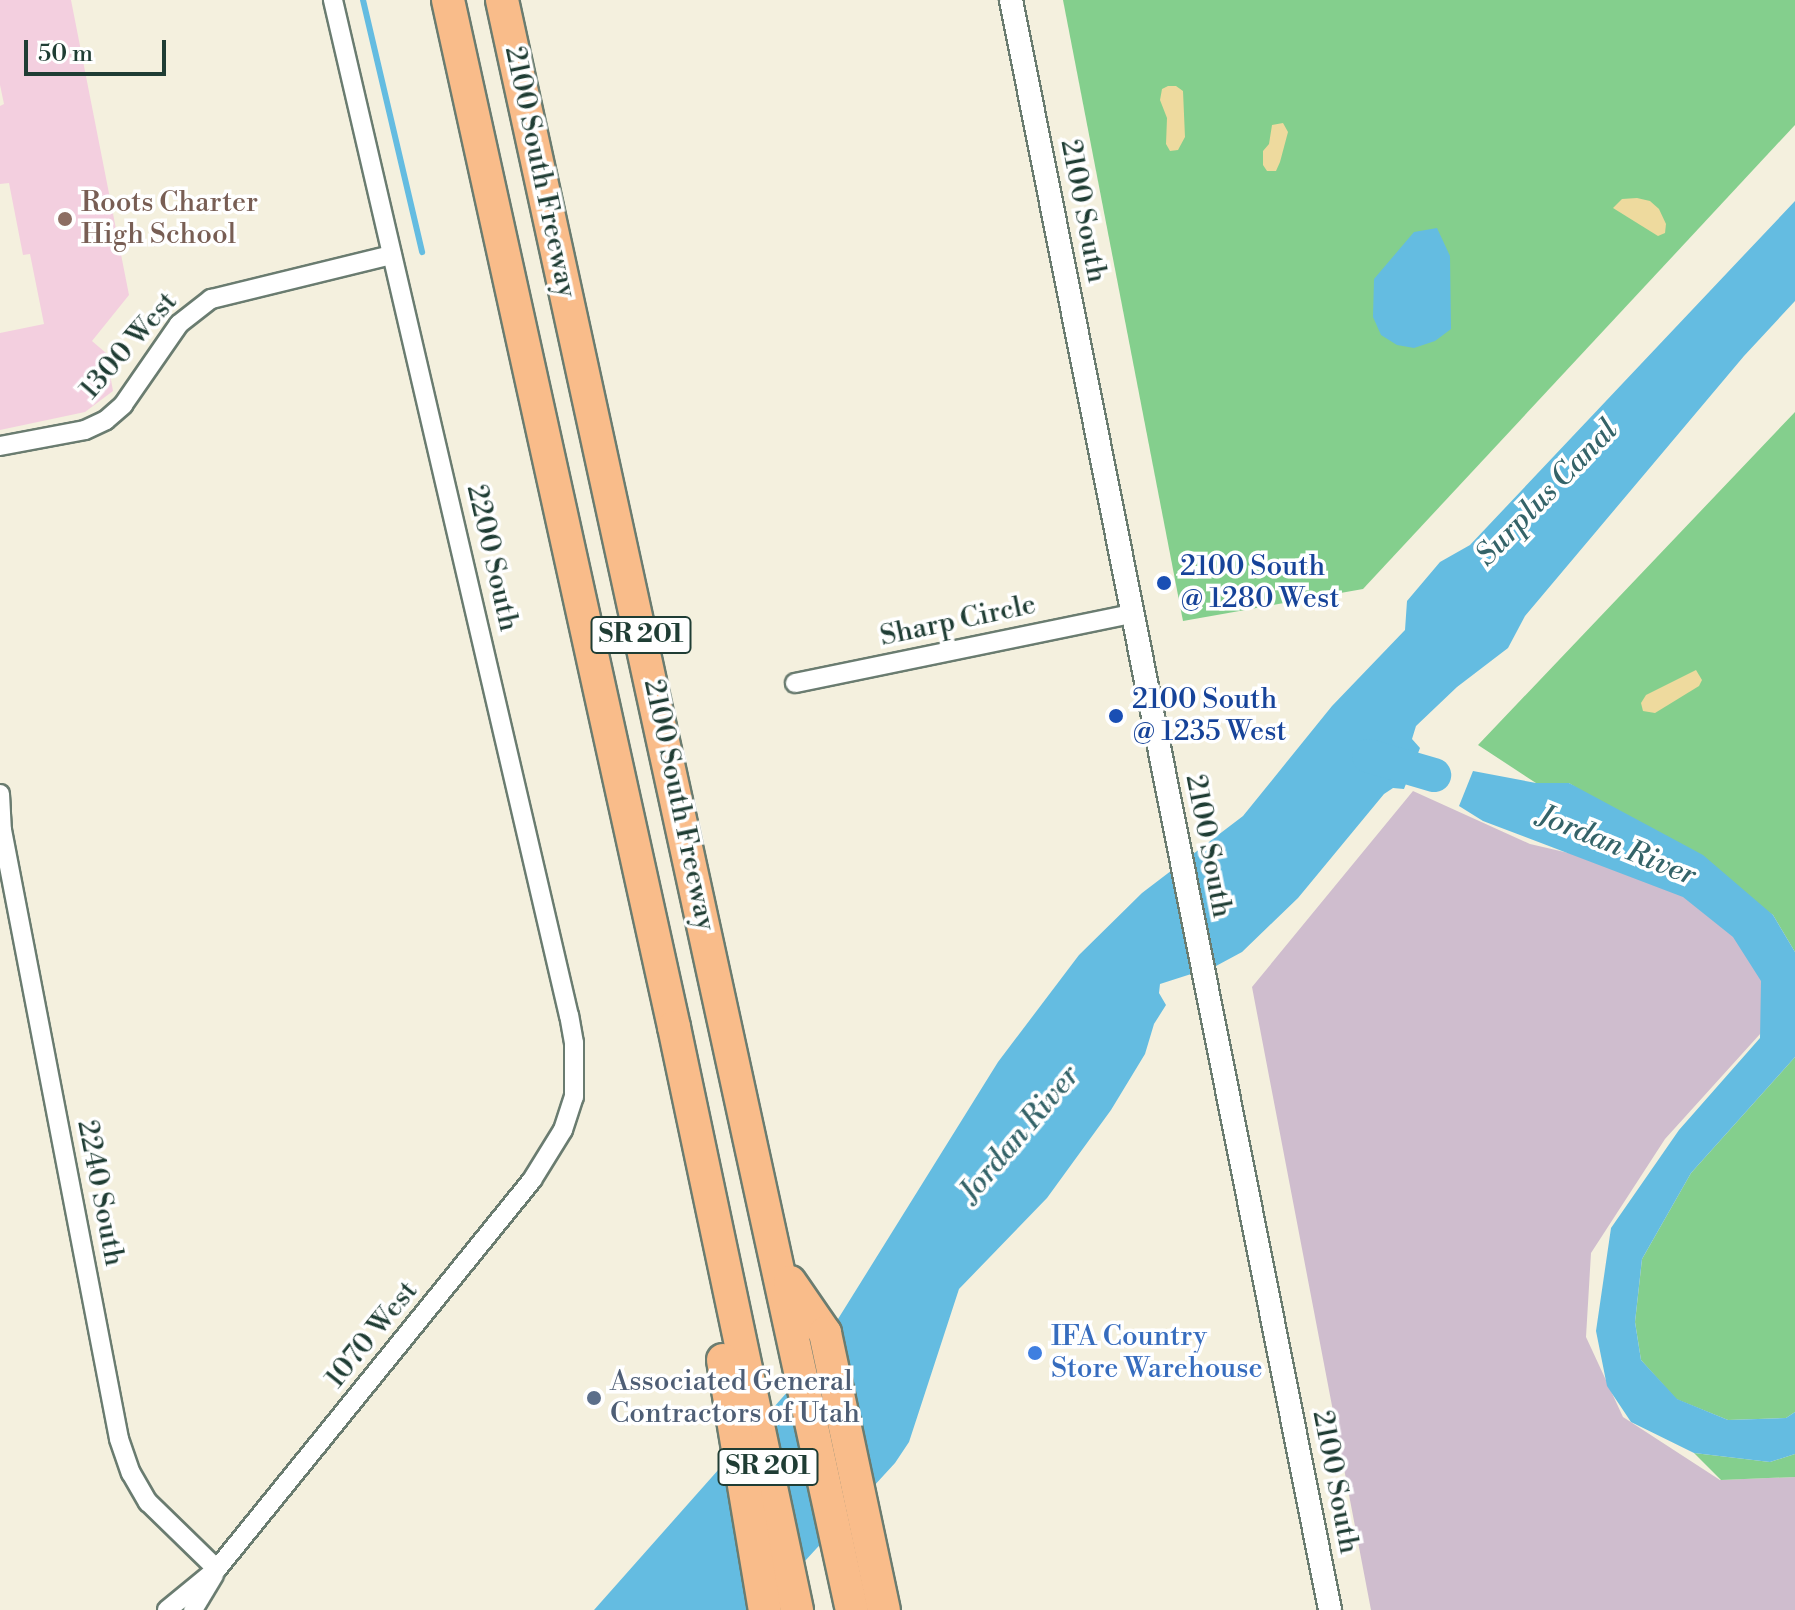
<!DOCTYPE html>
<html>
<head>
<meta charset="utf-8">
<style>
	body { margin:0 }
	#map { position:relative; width:1795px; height:1610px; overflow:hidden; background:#f4f0de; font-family:"Libre Bodoni",serif }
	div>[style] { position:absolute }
	.built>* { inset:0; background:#f3cfdf }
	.industrial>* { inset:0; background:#cfbdce }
	.green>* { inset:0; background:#84cf8d }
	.sand>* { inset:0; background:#eeda9e }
	.water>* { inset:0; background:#64bce1 }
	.stream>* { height:6px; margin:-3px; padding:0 3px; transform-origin:3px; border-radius:3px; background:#64bce1 }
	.river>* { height:34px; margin:-17px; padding:0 17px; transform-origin:17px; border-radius:17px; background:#64bce1 }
	.roads { filter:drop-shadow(2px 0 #6a7c70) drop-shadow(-2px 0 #6a7c70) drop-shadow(0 2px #6a7c70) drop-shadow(0 -2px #6a7c70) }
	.minor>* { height:18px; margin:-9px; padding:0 9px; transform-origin:9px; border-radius:9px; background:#fff }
	.tertiary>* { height:22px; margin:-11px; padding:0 11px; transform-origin:11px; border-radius:11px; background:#fff }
	.motorway>* { height:32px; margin:-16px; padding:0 16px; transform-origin:16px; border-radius:16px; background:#f9bc8a }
	.dots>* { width:22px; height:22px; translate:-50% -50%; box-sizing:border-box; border:4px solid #fff; border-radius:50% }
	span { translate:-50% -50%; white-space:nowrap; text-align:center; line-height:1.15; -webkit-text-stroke:7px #fff; paint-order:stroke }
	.shield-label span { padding:2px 6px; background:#fff; border:2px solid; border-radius:6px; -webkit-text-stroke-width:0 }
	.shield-label { font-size:26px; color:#1f3d34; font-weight:700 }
	.street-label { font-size:28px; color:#1f3d34 }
	.education-label { font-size:28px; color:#785e54 }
	.left { translate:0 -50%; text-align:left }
	.transit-label { font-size:28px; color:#164399 }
	.shop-label { font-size:28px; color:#366cbe }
	.service-label { font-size:28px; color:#4e5e75 }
	.water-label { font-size:30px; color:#346368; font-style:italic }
	.scale { position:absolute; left:24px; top:40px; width:142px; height:36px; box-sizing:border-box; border:4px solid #1f3d34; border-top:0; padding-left:10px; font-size:24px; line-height:28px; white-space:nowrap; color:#1f3d34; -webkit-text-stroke:6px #fff; paint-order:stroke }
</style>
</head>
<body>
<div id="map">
	<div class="built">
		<div style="clip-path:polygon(0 0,71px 0,129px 295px,92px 341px,106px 353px,113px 391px,85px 412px,0 430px,0 333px,44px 324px,30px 254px,23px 255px,9px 183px,0 184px,0 106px,4px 104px,0 85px)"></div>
	</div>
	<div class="industrial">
		<div style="clip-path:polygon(1413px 791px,1530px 844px,1629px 867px,1720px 916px,1789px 1002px,1665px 1139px,1591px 1253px,1586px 1337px,1623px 1417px,1720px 1480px,1795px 1477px,1795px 1610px,1371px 1610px,1252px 987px)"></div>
	</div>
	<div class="green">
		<div style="clip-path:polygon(1063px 0,1795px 0,1795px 125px,1363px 589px,1183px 621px)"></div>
		<div style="clip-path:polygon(1795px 412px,1795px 952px,1773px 915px,1569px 783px,1536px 783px,1478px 745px)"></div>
		<div style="clip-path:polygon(1795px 1057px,1795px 1412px,1786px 1418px,1728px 1420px,1676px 1399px,1641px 1360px,1635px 1322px,1642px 1259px,1691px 1173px)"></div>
		<div style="clip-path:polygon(1694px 1453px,1770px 1462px,1795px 1454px,1795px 1477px,1721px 1480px)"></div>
	</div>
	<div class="sand">
		<div style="clip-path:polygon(1168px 86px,1176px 86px,1183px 91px,1185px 137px,1178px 150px,1170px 151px,1166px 144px,1167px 118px,1160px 100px,1162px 89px)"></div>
		<div style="clip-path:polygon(1283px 123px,1288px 132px,1280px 162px,1276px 171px,1267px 171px,1263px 165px,1263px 151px,1269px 144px,1272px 125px)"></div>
		<div style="clip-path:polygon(1637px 198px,1650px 201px,1659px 209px,1666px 224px,1665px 233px,1658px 236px,1613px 208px,1622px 199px)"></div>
		<div style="clip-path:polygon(1696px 670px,1702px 680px,1699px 686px,1655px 713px,1643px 711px,1641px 703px,1646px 695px)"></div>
	</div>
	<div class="water">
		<div style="clip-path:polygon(1795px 201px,1795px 301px,1744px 356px,1525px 616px,1508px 648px,1457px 687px,1416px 726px,1412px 739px,1420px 748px,1404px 789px,1393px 788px,1384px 794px,1298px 898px,1242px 952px,1216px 966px,1160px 984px,1159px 993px,1166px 1005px,1154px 1024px,1145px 1054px,1111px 1110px,1047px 1198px,959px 1289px,909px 1442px,895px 1463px,760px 1610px,594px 1610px,805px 1372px,998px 1062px,1079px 955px,1142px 893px,1243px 816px,1332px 706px,1405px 630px,1407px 601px,1440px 562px,1470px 545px)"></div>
		<div style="clip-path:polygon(1437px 228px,1450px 256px,1451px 329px,1435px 341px,1414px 348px,1397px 345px,1381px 335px,1373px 317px,1374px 279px,1414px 232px)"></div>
		<div style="clip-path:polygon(1473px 771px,1536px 783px,1569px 783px,1703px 855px,1773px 915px,1795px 952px,1795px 1057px,1691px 1173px,1642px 1259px,1635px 1322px,1641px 1360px,1677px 1399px,1728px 1420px,1786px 1418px,1795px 1412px,1795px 1454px,1770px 1462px,1694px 1453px,1631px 1422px,1607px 1386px,1596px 1331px,1611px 1228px,1679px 1130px,1760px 1038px,1761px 981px,1733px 937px,1683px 897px,1483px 821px,1459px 806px)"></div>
	</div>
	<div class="stream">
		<div style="left:363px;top:0;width:259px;rotate:76.8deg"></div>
	</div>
	<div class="river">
		<div style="left:1369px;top:756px;width:68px;rotate:16.3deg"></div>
	</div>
	<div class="roads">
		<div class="minor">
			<div style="left:0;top:446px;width:86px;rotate:-10.7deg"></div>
			<div style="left:85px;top:430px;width:23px;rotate:-25deg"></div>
			<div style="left:106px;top:420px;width:23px;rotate:-41deg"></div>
			<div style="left:123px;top:405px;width:98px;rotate:-55.3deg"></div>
			<div style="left:179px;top:324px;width:41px;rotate:-38deg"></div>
			<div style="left:211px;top:299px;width:186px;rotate:-13.7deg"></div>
			<div style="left:795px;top:683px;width:344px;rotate:-11.6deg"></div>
			<div style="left:0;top:794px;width:36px;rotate:87deg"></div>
			<div style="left:2px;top:830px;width:620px;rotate:79.12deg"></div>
			<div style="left:119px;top:1439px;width:36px;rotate:71deg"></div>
			<div style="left:131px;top:1473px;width:34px;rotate:60deg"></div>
			<div style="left:148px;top:1502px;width:96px;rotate:44.2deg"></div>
			<div style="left:167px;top:1610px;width:65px;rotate:-39.4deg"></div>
			<div style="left:217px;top:1569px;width:501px;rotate:-51deg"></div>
			<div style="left:532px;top:1180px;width:59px;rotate:-58.2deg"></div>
			<div style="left:563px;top:1130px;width:35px;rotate:-72deg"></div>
			<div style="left:574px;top:1097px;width:54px;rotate:-90deg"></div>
			<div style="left:574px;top:1043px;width:27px;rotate:-100deg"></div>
			<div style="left:569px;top:1016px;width:1043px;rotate:-103.08deg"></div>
			<div style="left:193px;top:1610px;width:41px;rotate:-59deg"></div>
		</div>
		<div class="tertiary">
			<div style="left:1011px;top:0;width:1641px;rotate:78.79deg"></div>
		</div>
		<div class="motorway">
			<div style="left:448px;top:0;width:1052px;rotate:77.59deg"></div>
			<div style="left:674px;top:1027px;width:596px;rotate:78.09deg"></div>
			<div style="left:502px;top:0;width:1648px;rotate:77.74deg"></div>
			<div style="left:790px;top:1282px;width:62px;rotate:55.5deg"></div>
			<div style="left:825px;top:1333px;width:283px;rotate:78deg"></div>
			<div style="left:723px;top:1360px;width:254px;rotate:80.5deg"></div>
		</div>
	</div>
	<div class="dots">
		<div style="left:65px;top:219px;background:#8d6e63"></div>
		<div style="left:1164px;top:583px;background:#1a4fb4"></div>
		<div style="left:1116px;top:716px;background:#1a4fb4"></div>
		<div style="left:1035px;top:1353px;background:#3f7fe0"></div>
		<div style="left:594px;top:1398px;background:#5c6f8a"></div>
	</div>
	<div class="shield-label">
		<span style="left:641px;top:635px">SR 201</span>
		<span style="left:768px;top:1467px">SR 201</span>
	</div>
	<div class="street-label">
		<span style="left:540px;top:172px;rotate:78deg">2100 South Freeway</span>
		<span style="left:1083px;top:211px;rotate:79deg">2100 South</span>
		<span style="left:129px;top:346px;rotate:-49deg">1300 West</span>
		<span style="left:492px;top:558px;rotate:77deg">2200 South</span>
		<span style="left:958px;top:621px;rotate:-12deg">Sharp Circle</span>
		<span style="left:679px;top:805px;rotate:78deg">2100 South Freeway</span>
		<span style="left:1208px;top:846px;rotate:79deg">2100 South</span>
		<span style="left:100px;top:1193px;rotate:79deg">2240 South</span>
		<span style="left:372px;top:1335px;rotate:-51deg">1070 West</span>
		<span style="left:1335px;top:1482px;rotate:79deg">2100 South</span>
	</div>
	<div class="education-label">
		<span class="left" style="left:81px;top:219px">Roots Charter<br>High School</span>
	</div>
	<div class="transit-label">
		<span class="left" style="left:1180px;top:583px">2100 South<br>@ 1280 West</span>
		<span class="left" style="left:1132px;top:716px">2100 South<br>@ 1235 West</span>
	</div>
	<div class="shop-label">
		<span class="left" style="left:1051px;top:1353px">IFA Country<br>Store Warehouse</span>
	</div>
	<div class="service-label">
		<span class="left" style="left:610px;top:1398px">Associated General<br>Contractors of Utah</span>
	</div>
	<div class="water-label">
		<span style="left:1547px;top:493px;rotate:-46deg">Surplus Canal</span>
		<span style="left:1617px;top:846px;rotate:22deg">Jordan River</span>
		<span style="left:1020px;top:1134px;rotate:-50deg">Jordan River</span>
	</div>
	<div class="scale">50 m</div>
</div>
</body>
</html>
